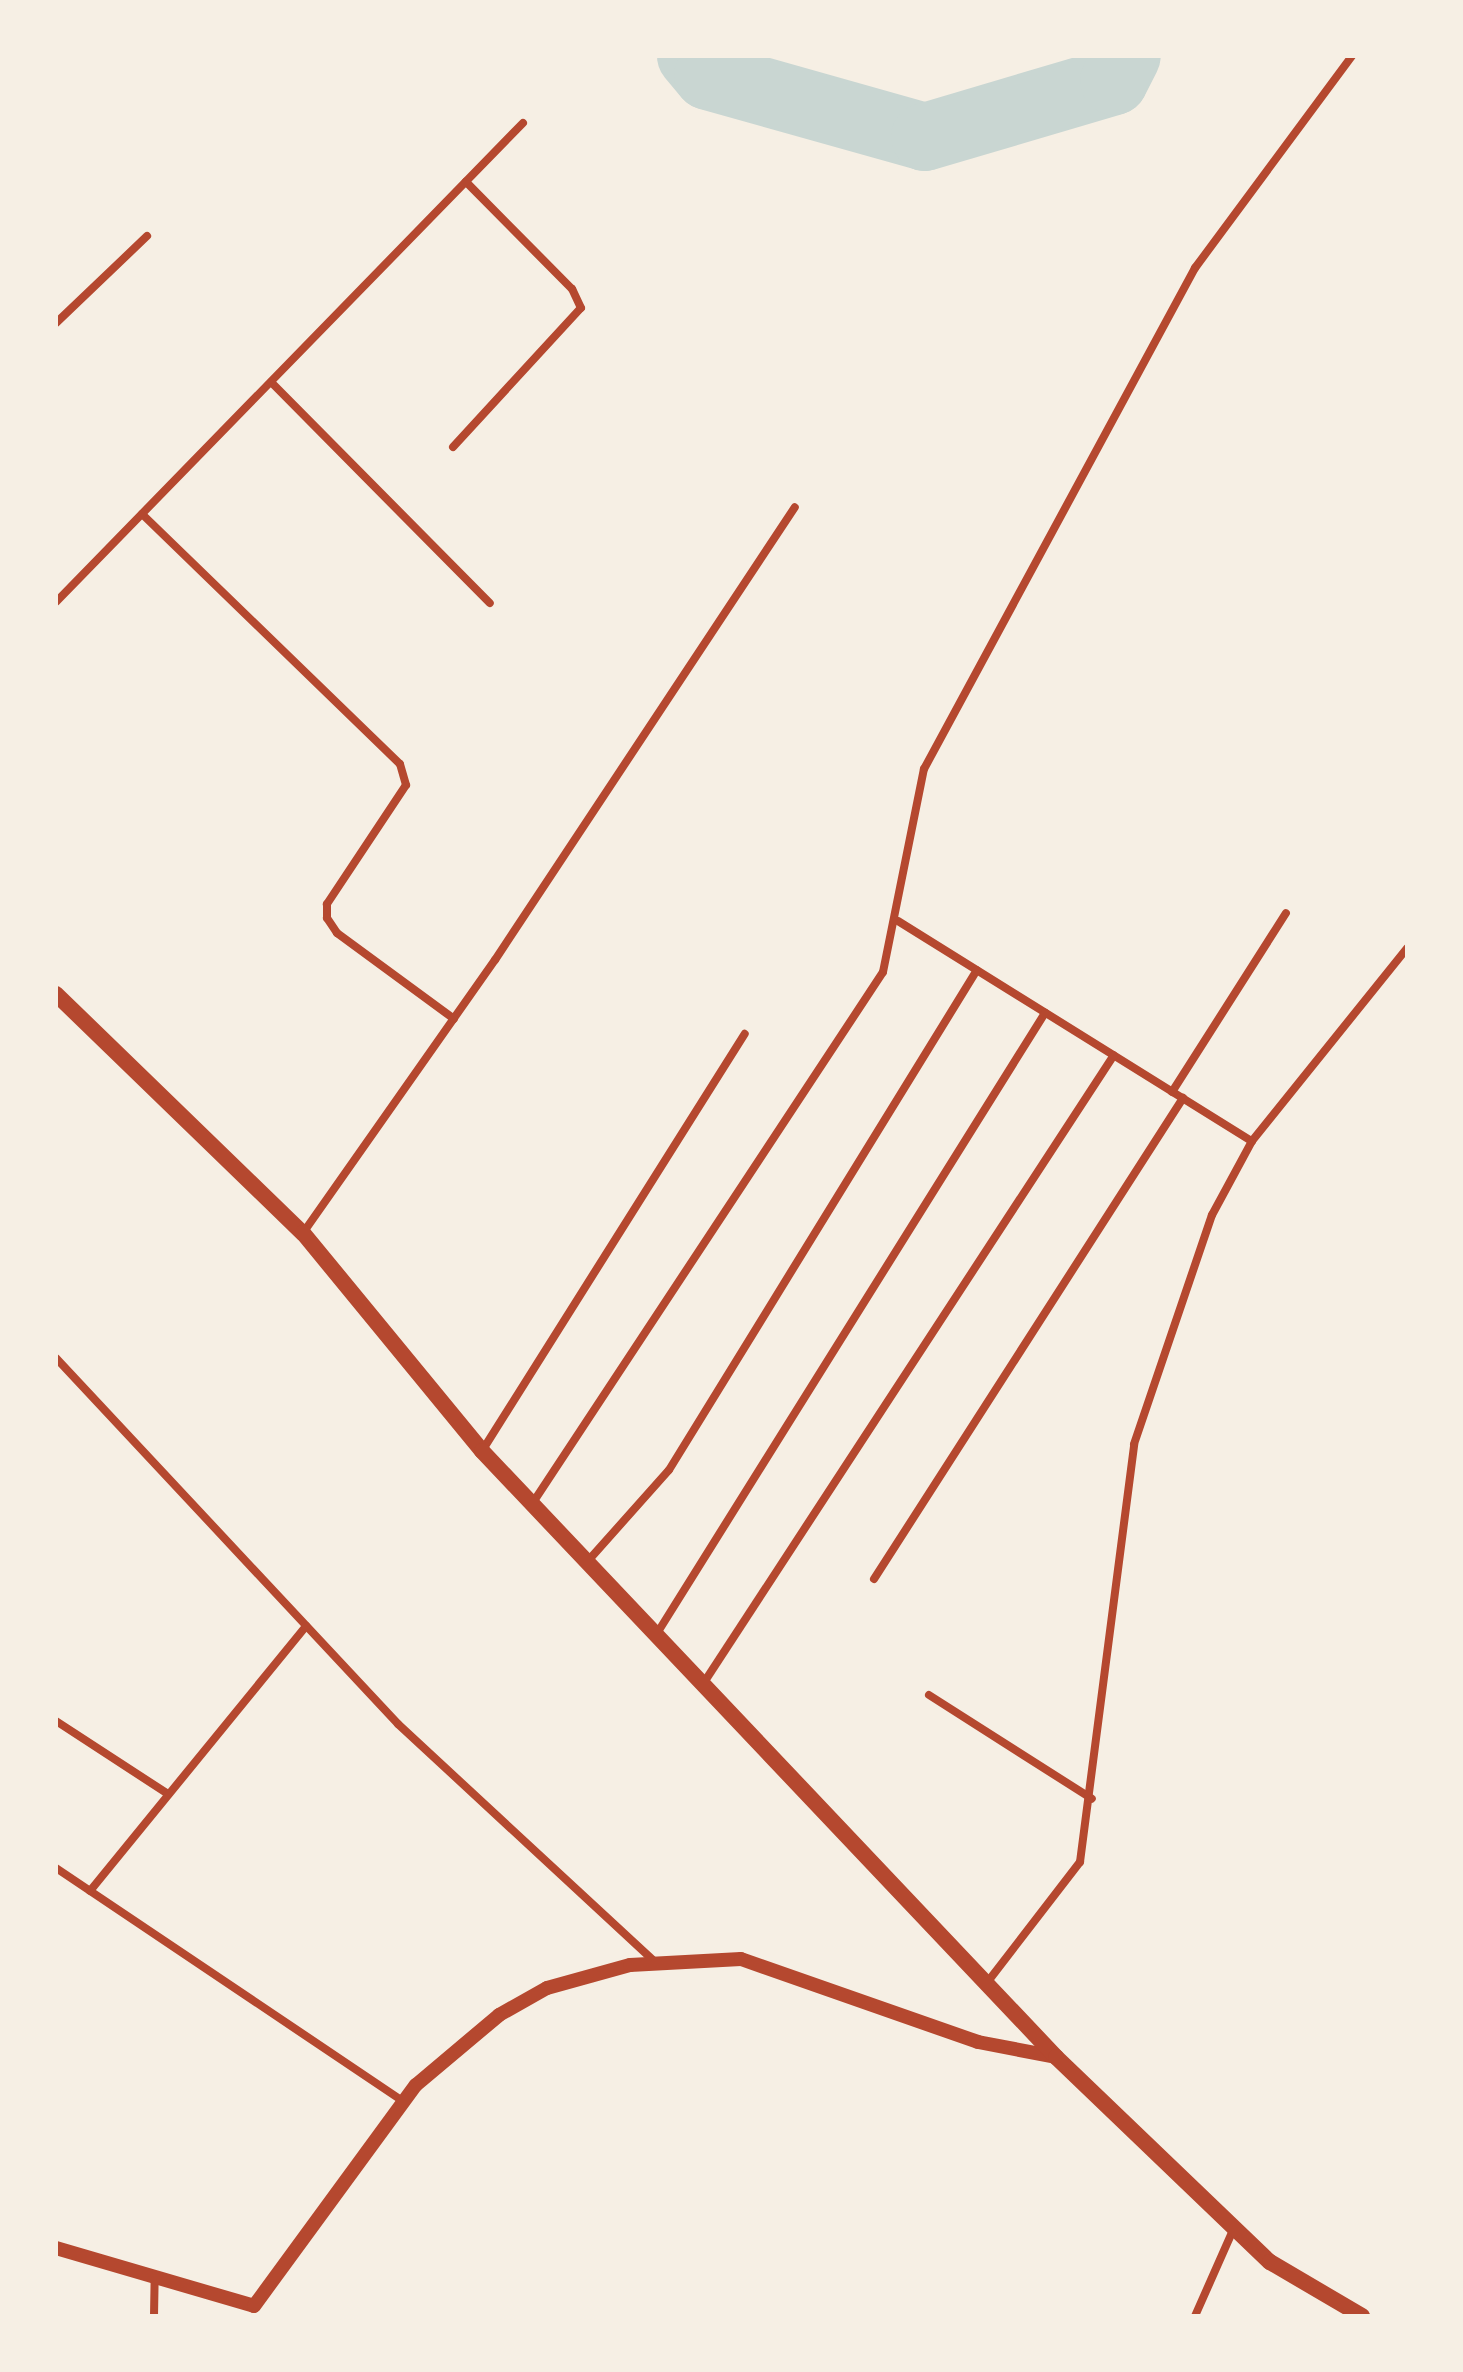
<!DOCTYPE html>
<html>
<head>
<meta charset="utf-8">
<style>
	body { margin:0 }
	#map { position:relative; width:1463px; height:2372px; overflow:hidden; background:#f6efe4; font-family:Rubik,sans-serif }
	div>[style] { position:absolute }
	.river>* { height:68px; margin:-34px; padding:0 34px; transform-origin:34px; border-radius:34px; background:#c9d6d2 }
	.minor>* { height:8px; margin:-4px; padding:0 4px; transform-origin:4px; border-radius:4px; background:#b5482f }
	.tertiary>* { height:14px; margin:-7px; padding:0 7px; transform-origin:7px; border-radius:7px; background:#b5482f }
	.secondary>* { height:16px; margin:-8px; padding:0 8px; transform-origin:8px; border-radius:8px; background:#b5482f }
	span { translate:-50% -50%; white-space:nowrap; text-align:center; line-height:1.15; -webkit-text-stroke:6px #f6efe4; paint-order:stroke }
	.frame { position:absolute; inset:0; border:58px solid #f6efe4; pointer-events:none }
</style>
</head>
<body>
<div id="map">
	<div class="river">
		<div style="left:691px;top:56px;width:26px;rotate:50deg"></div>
		<div style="left:708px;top:76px;width:225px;rotate:15.7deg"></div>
		<div style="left:925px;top:137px;width:197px;rotate:-16.5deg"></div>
		<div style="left:1114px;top:81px;width:28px;rotate:-63deg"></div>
	</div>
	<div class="minor">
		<div style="left:56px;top:323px;width:126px;rotate:-43.7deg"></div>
		<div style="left:271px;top:382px;width:311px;rotate:45.3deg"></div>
		<div style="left:453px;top:447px;width:189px;rotate:-47.4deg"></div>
		<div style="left:581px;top:308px;width:21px;rotate:-115deg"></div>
		<div style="left:572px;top:289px;width:151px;rotate:-134.7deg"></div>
		<div style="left:142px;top:514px;width:359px;rotate:44.1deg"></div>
		<div style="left:400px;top:764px;width:22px;rotate:74deg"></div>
		<div style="left:406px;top:785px;width:143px;rotate:123.6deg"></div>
		<div style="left:327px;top:904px;width:14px;rotate:90deg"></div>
		<div style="left:327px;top:918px;width:18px;rotate:56deg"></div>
		<div style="left:337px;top:933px;width:145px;rotate:36.3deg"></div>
		<div style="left:56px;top:602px;width:669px;rotate:-45.73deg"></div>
		<div style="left:898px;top:921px;width:417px;rotate:31.9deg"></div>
		<div style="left:1172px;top:1092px;width:212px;rotate:-57.5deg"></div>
		<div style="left:303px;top:1233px;width:334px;rotate:-54.9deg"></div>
		<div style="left:495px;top:960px;width:543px;rotate:-56.49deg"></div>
		<div style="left:56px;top:1358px;width:501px;rotate:46.94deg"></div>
		<div style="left:398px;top:1724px;width:350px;rotate:42.8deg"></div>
		<div style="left:482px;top:1451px;width:493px;rotate:-57.8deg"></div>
		<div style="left:532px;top:1504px;width:637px;rotate:-56.58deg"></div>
		<div style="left:883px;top:972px;width:207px;rotate:-78.6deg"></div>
		<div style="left:924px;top:769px;width:570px;rotate:-61.59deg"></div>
		<div style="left:1195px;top:268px;width:264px;rotate:-53.5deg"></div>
		<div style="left:587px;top:1562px;width:123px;rotate:-48.3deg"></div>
		<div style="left:669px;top:1470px;width:587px;rotate:-58.37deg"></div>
		<div style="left:874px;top:1579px;width:572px;rotate:-57.28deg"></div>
		<div style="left:656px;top:1635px;width:734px;rotate:-57.98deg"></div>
		<div style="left:703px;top:1684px;width:751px;rotate:-56.84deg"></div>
		<div style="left:929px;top:1695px;width:193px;rotate:32.5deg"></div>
		<div style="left:56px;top:1721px;width:134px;rotate:33.1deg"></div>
		<div style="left:56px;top:1868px;width:419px;rotate:33.9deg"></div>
		<div style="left:90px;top:1891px;width:342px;rotate:-50.8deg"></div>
		<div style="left:986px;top:1984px;width:154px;rotate:-52.4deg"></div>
		<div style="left:1080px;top:1862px;width:421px;rotate:-82.6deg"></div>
		<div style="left:1134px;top:1444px;width:242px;rotate:-71.2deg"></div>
		<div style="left:1212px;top:1215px;width:84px;rotate:-61.6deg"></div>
		<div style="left:1252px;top:1141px;width:248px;rotate:-51.2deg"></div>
		<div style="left:154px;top:2316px;width:39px;rotate:-89deg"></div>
		<div style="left:1195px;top:2316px;width:96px;rotate:-66.1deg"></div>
	</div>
	<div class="tertiary">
		<div style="left:56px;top:2248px;width:206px;rotate:16.3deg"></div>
		<div style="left:254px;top:2306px;width:274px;rotate:-53.8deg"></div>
		<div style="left:416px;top:2085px;width:109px;rotate:-40.1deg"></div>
		<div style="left:499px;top:2015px;width:55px;rotate:-29.4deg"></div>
		<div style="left:547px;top:1988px;width:86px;rotate:-15.5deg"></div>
		<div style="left:630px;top:1965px;width:111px;rotate:-3.1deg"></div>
		<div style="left:741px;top:1959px;width:251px;rotate:19.3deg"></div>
		<div style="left:978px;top:2042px;width:79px;rotate:10.9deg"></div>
	</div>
	<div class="secondary">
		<div style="left:56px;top:994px;width:344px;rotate:44.1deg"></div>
		<div style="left:303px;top:1233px;width:282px;rotate:50.6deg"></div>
		<div style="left:482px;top:1451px;width:835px;rotate:46.55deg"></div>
		<div style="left:1056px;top:2057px;width:296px;rotate:43.8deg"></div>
		<div style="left:1270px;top:2262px;width:107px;rotate:30.4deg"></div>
	</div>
	<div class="frame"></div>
</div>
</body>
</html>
